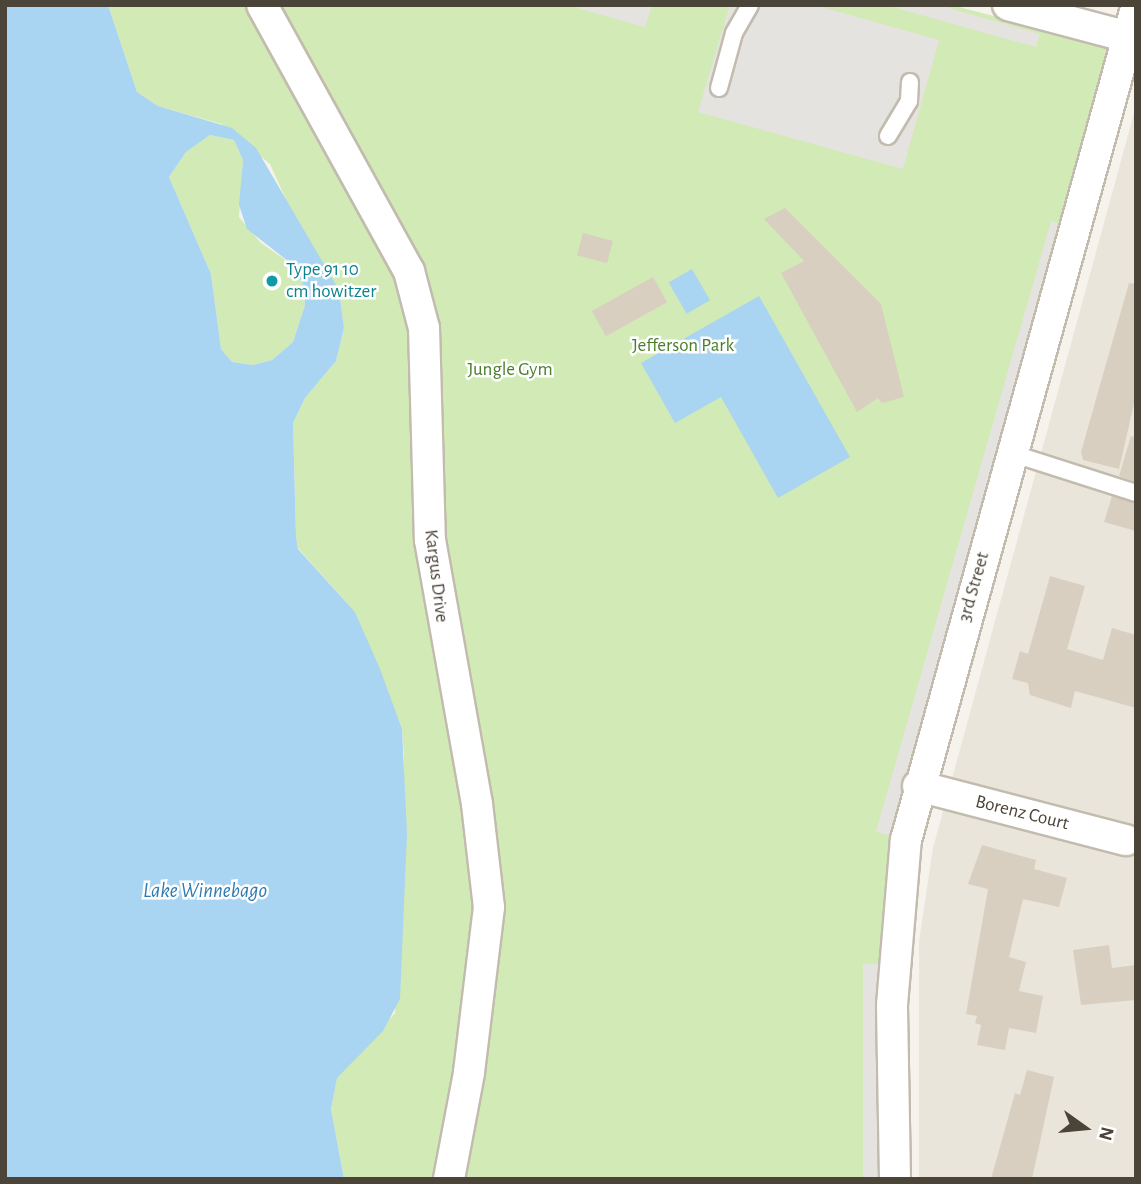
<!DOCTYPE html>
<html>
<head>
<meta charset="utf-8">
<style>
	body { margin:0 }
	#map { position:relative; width:1141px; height:1184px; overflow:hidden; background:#f6f3ec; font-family:"Alegreya Sans",sans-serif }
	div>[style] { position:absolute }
	.residential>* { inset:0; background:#eae5da }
	.green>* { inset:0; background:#d2eab5 }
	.parking>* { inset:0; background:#e5e3e0; transform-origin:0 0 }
	.water>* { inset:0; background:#a9d4f2; transform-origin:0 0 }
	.building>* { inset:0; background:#d8cfc1; transform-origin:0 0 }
	.roads { filter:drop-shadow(2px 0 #c2bbae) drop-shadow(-2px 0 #c2bbae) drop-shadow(0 2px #c2bbae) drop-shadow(0 -2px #c2bbae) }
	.lane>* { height:16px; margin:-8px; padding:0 8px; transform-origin:8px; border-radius:8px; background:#fff }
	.street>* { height:30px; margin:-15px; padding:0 15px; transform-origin:15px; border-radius:15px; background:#fff }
	.dots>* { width:19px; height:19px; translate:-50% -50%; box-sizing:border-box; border:4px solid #fff; border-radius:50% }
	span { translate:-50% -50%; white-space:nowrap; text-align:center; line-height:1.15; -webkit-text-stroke:5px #fff; paint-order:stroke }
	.culture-label { font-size:19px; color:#0d838f }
	.left { translate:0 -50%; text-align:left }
	.park-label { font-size:19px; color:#4a7f2a }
	.street-label { font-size:19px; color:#4b4439 }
	.water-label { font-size:21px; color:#2e7ab2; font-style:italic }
	.frame { position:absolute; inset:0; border:7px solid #4b4439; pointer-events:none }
	.north { position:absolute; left:1050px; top:1093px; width:70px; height:70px; -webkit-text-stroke:5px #fff; paint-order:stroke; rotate:105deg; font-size:19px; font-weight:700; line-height:28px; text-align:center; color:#4b4439 }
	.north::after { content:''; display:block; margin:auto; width:24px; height:32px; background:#4b4439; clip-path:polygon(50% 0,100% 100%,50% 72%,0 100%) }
</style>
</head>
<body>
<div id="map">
	<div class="residential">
		<div style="clip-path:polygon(1136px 106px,1136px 1179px,919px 1179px,919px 941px,933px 848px)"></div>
	</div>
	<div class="green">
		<div style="clip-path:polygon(108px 5px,951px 5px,1118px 48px,899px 834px,888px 1179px,344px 1179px,331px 1109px,337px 1077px,395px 1013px,404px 757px,402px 729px,355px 612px,298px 548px,296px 537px,293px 423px,305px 398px,336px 361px,344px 328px,339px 290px,296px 222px,270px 164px,221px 124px,158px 106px,137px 92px)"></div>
		<div style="clip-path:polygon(210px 135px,234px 140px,243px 160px,239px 217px,261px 243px,293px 265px,304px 287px,305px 305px,293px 342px,272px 360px,253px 365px,232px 362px,221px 349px,211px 274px,169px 177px,186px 152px)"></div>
	</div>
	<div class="parking">
		<div style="clip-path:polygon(566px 5px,652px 5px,645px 27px)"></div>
		<div style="clip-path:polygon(730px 5px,814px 5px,939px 40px,903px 169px,698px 112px)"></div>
		<div style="clip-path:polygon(885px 5px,938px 5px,1040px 34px,1036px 47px)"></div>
		<div style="left:1051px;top:221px;width:19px;height:635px;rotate:16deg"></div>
		<div style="left:863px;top:964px;width:18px;height:215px"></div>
	</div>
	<div class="water">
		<div style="clip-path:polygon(evenodd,5px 5px,108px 5px,137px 92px,158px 106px,232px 128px,256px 148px,339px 290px,344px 328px,336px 361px,305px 398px,293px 423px,296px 537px,298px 549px,355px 612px,380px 669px,402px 729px,407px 833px,400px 999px,383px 1031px,337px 1078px,331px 1109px,344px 1179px,5px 1179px,5px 5px,210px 135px,234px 140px,243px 160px,239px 205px,247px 229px,293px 265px,304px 287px,305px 305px,293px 342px,272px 360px,253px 365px,232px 362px,221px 349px,211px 274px,169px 177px,186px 152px,210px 135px)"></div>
		<div style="left:692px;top:269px;width:36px;height:27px;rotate:60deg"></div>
		<div style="clip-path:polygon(759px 296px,850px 457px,778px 498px,721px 397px,675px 423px,641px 363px)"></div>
	</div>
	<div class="building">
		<div style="clip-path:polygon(785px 208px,881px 304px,904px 397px,882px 403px,878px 398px,857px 412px,781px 273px,804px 261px,764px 219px)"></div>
		<div style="left:583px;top:233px;width:31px;height:23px;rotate:15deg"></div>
		<div style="left:653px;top:277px;width:29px;height:70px;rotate:61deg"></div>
		<div style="clip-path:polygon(1129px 283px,1136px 284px,1136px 395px,1119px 469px,1083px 460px,1081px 452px)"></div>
		<div style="clip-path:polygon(1131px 436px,1136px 437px,1136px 482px,1119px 476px)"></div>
		<div style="clip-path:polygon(1112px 496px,1136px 503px,1136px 531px,1104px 522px)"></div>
		<div style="clip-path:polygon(1050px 576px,1085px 586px,1067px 649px,1103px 660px,1112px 628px,1136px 635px,1136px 708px,1075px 691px,1071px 708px,1030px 695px,1028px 683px,1012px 679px,1020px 651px,1028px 654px)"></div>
		<div style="clip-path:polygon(982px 845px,1036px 860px,1034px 869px,1067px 878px,1059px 907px,1023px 899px,1009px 957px,1026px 962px,1019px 991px,1043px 996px,1036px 1033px,1009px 1028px,1005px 1050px,977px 1045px,981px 1025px,975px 1023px,977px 1016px,966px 1014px,988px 889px,968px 884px)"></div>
		<div style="clip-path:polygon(1109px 945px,1112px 968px,1136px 965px,1136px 1000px,1081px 1005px,1073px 950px)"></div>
		<div style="clip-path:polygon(1027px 1070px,1054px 1077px,1032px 1179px,991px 1179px,1015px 1093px,1020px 1095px)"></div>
	</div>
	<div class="roads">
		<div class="lane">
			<div style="left:719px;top:88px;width:57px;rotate:-74.7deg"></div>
			<div style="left:734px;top:33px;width:32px;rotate:-60deg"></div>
			<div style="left:888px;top:136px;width:41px;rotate:-59deg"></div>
			<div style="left:909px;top:101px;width:19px;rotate:-87deg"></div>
			<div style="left:1011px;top:453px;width:131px;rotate:17.7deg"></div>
		</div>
		<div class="street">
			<div style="left:262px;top:5px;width:304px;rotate:61.1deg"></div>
			<div style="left:409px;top:271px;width:59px;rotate:75.3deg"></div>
			<div style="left:424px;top:328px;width:212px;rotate:88.4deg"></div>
			<div style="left:430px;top:540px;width:268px;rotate:79.9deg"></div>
			<div style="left:477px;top:804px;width:104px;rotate:83.4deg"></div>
			<div style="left:489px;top:907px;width:167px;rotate:96.9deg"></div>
			<div style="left:469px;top:1073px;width:108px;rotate:100.7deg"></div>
			<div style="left:1008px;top:5px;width:132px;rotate:14.9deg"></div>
			<div style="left:918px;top:786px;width:215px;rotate:14.6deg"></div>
			<div style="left:895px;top:1179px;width:174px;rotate:-91deg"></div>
			<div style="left:892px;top:1005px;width:166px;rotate:-85.2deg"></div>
			<div style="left:906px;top:840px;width:863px;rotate:-74.55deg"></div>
		</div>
	</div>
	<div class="dots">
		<div style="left:272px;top:281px;background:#0f9aa8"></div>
	</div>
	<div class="culture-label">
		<span class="left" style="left:286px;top:281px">Type 91 10<br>cm howitzer</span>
	</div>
	<div class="park-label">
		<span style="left:683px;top:346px">Jefferson Park</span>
		<span style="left:510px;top:370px">Jungle Gym</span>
	</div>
	<div class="street-label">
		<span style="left:436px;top:576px;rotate:83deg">Kargus Drive</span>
		<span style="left:974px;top:587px;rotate:-74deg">3rd Street</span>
		<span style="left:1022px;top:813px;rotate:14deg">Borenz Court</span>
	</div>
	<div class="water-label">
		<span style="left:205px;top:891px">Lake Winnebago</span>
	</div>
	<div class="frame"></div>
	<div class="north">N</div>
</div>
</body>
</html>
